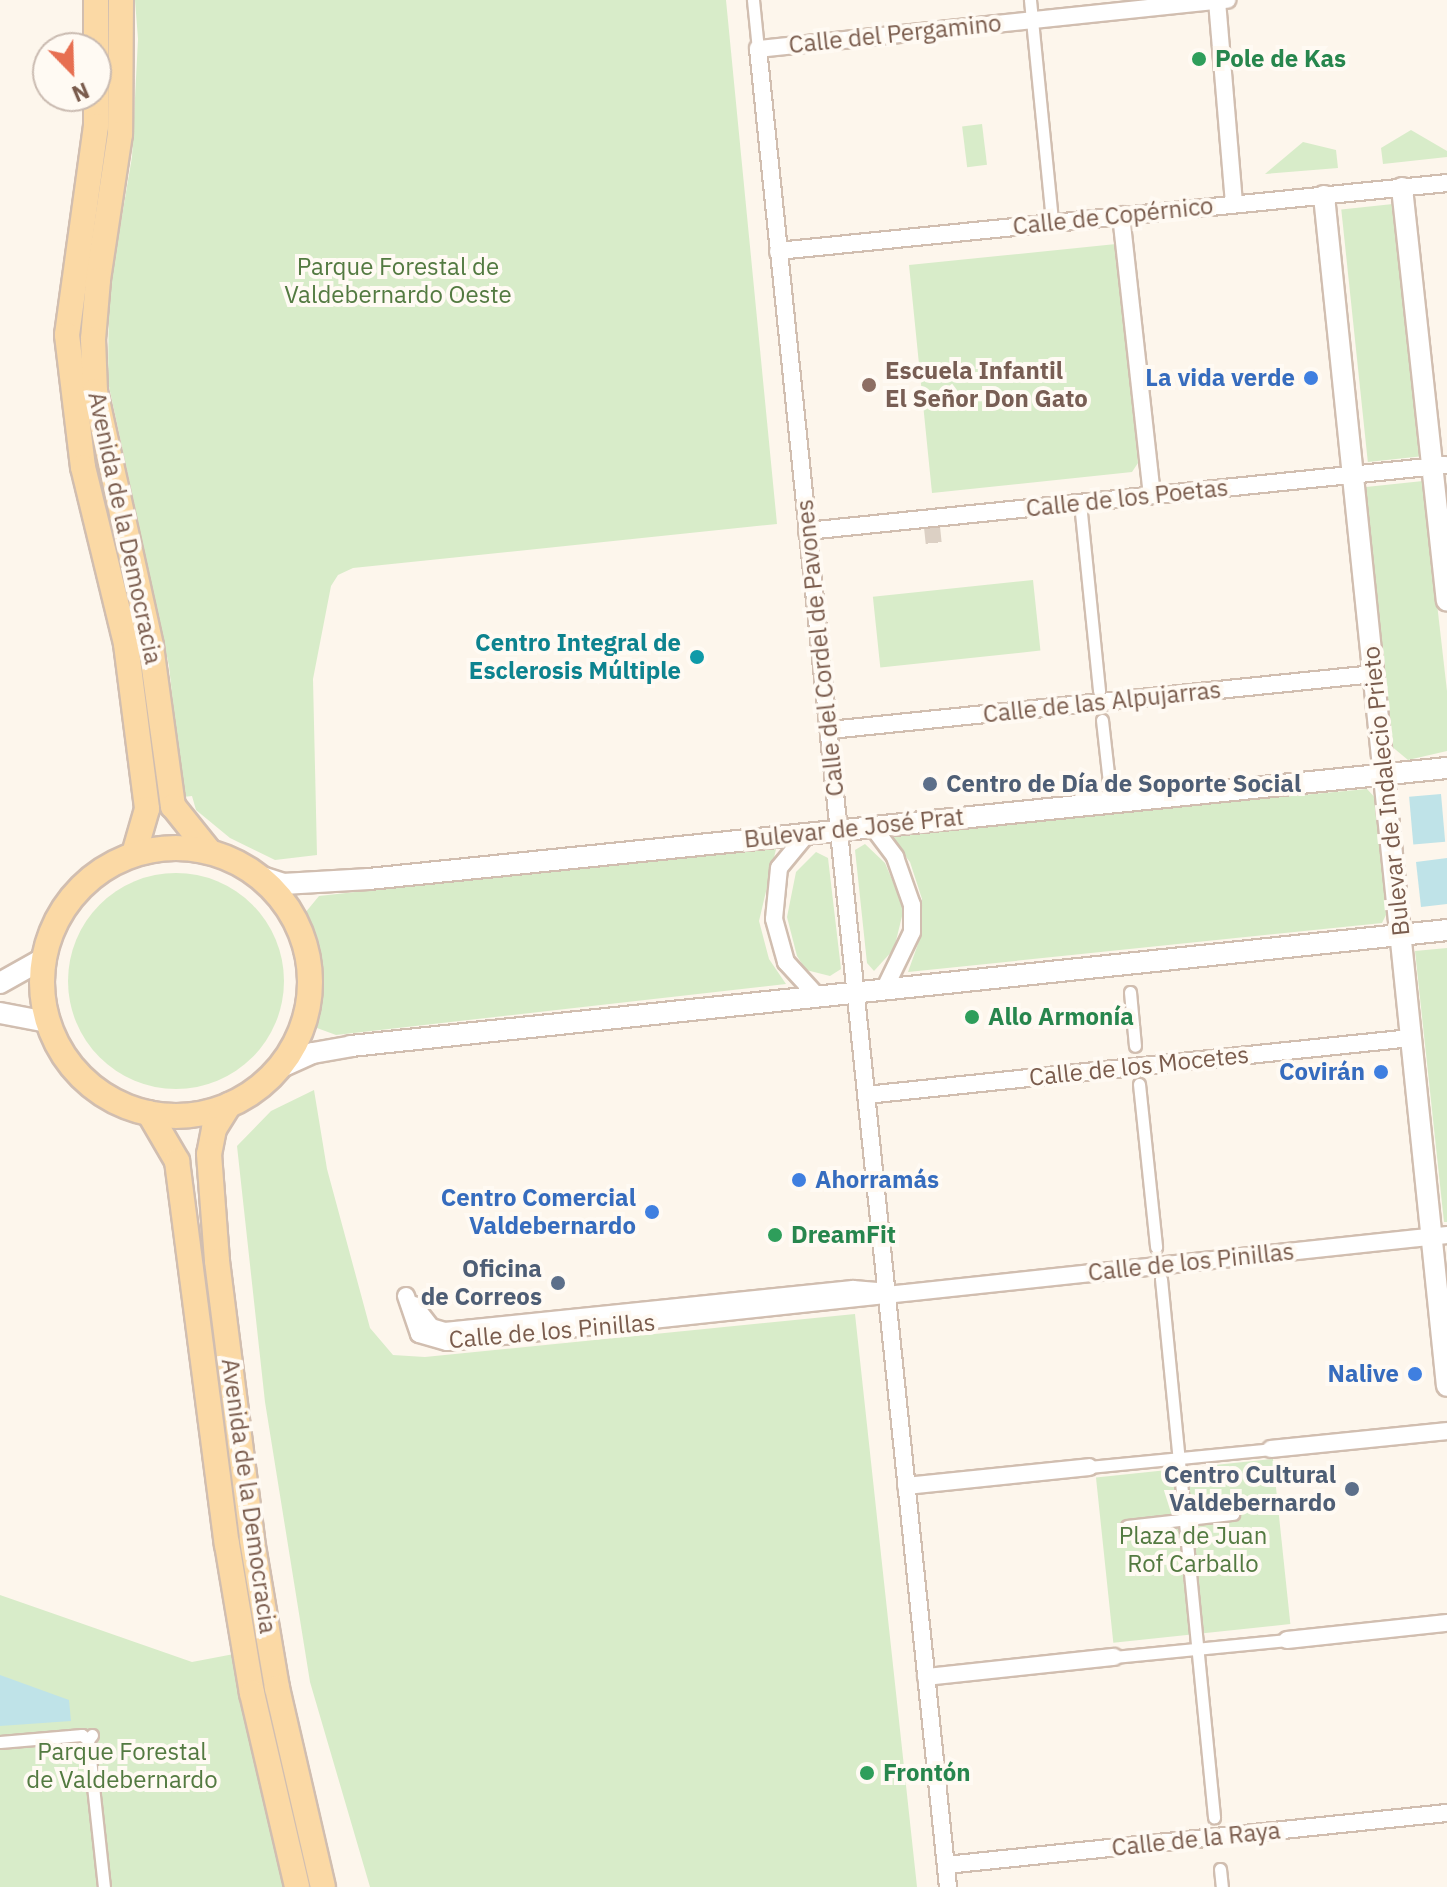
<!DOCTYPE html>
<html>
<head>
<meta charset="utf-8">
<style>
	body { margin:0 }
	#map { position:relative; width:1447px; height:1887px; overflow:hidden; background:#fdf6ec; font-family:"IBM Plex Sans",sans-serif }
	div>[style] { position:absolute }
	.green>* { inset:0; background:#d8ecc9; transform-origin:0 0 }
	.round { border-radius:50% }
	.water>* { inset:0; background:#bfe3e8; transform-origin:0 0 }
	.minor-tunnel>* { height:16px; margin-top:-8px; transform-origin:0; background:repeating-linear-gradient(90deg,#dcd0c4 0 16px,transparent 0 24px) }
	.roads { filter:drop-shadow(2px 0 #d1beb0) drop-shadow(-2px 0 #d1beb0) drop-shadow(0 2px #d1beb0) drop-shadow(0 -2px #d1beb0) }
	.pedestrian>* { height:11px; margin:-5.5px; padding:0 5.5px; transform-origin:5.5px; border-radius:5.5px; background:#fff }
	.minor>* { height:16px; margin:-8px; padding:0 8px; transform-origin:8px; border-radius:8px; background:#fff }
	.tertiary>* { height:20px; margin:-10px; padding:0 10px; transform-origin:10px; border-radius:10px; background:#fff }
	.primary>* { height:24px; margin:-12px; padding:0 12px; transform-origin:12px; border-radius:12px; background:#fbd9a5 }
	.primary>.ring { margin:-12px; padding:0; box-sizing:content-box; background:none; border:24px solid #fbd9a5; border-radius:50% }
	.dots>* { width:22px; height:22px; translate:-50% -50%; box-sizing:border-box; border:4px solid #fffaf3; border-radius:50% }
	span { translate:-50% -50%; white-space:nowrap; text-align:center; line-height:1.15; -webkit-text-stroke:8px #fffaf3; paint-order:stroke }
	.street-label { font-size:24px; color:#7a5c4d }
	.leisure-label { font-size:24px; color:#27864d; font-weight:700 }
	.left { translate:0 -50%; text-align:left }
	.park-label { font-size:24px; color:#537a41 }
	.education-label { font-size:24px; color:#785e54; font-weight:700 }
	.shop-label { font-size:24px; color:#366cbe; font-weight:700 }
	.right { translate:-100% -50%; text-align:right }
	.culture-label { font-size:24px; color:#0d838f; font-weight:700 }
	.service-label { font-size:24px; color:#4e5e75; font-weight:700 }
	.north { position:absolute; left:32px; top:32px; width:80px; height:80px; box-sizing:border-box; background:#fffaf3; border:2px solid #cabbb1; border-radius:50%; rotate:157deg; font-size:22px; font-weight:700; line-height:32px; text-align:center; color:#7a5c4d }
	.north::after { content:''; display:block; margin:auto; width:28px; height:36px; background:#e76f51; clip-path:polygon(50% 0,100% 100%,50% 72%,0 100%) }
</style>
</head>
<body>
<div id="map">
	<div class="green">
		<div style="clip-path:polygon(135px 0,726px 0,777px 524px,353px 568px,338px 575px,331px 586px,313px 679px,317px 855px,275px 860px,230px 838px,196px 810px,192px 796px,183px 797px,169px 666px,108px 382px,109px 292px,132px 157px,138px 39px)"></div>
		<div style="left:982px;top:124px;width:41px;height:20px;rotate:83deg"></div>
		<div style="clip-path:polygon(1411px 130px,1447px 151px,1447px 157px,1383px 164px,1381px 148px)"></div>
		<div style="clip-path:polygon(1303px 142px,1336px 150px,1338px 168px,1265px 174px)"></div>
		<div style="left:1393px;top:204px;width:254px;height:52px;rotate:84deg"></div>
		<div style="clip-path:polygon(1116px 244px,1138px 463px,1132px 472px,932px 493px,909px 265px)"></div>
		<div style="clip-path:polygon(1423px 481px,1447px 691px,1447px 751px,1408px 760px,1390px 745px,1366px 487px)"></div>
		<div style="left:1033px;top:580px;width:71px;height:161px;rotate:84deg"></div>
		<div style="clip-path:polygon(1367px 789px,1379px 802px,1390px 907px,1382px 923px,908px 972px,919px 941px,922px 899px,910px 862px,887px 833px)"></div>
		<div style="clip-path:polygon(865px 844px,885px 863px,904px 908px,894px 949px,874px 971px,867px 963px,855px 850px)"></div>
		<div style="clip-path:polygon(777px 845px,759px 921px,769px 959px,786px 984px,336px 1035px,317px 1028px,318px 952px,305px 913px,319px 896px)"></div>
		<div style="clip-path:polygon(816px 852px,828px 858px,841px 969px,830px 976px,806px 970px,797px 956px,787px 917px,796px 872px)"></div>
		<div class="round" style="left:68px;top:873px;width:216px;height:216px"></div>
		<div style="clip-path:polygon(1447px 948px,1447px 1222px,1444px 1222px,1415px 951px)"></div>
		<div style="clip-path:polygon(314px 1090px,327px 1169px,370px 1328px,393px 1355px,425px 1357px,855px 1314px,917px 1887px,370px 1887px,310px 1682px,265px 1402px,237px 1146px,271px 1111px)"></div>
		<div style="left:1273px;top:1459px;width:166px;height:178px;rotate:84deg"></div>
		<div style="clip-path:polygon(0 1595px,192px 1662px,234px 1654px,284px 1887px,0 1887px)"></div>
	</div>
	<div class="water">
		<div style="left:1441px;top:794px;width:48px;height:32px;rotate:85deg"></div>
		<div style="clip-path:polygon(1447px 858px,1447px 904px,1421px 907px,1416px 862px)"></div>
		<div style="clip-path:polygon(0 1675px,69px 1700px,71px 1721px,0 1726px)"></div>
	</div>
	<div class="minor-tunnel">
		<div style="left:932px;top:527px;width:18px;rotate:84deg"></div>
	</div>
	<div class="roads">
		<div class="pedestrian">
			<div style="left:753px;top:0;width:49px;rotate:84.2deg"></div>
			<div style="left:1030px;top:0;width:223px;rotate:84.3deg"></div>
			<div style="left:1080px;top:503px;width:189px;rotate:84.2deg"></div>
			<div style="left:1102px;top:720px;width:71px;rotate:83.6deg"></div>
			<div style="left:1130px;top:992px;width:54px;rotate:84.7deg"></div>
			<div style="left:1139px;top:1084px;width:164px;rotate:84deg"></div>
			<div style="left:1161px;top:1279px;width:541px;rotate:84.37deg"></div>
			<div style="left:1089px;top:1467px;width:183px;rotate:-5.6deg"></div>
			<div style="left:1127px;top:1526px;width:107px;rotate:-6.5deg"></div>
			<div style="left:1114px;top:1657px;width:174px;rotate:-5.6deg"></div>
			<div style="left:92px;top:1735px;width:6px;rotate:129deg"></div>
			<div style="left:88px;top:1740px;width:148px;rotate:83.8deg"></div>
			<div style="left:0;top:1742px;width:82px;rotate:-4.9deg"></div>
			<div style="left:82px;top:1735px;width:8px;rotate:40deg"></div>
			<div style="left:1220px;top:1869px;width:18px;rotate:84deg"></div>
		</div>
		<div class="minor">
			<div style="left:1217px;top:1px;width:203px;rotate:85.2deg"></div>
			<div style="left:1121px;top:215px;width:282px;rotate:83.7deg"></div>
			<div style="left:778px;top:251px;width:672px;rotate:-5.8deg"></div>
			<div style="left:807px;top:531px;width:643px;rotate:-5.89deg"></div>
			<div style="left:830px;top:730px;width:547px;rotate:-5.88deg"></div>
			<div style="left:872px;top:826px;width:39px;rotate:53deg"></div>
			<div style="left:895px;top:857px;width:51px;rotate:70.5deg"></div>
			<div style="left:912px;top:905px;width:27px;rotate:90deg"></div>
			<div style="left:912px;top:932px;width:64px;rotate:115.8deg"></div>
			<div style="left:807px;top:834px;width:44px;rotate:129.5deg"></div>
			<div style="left:779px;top:868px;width:51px;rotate:95.6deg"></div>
			<div style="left:774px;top:919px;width:45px;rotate:74.4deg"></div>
			<div style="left:786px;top:962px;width:46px;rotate:47.6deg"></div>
			<div style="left:866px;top:1095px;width:548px;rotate:-5.97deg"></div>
			<div style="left:406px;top:1296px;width:40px;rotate:71.1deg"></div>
			<div style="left:419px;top:1334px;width:29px;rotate:16deg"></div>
			<div style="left:447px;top:1342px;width:1006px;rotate:-6.11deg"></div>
			<div style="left:414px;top:1305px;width:28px;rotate:52deg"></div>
			<div style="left:431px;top:1327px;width:15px;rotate:16deg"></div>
			<div style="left:445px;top:1331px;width:410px;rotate:-5.9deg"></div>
			<div style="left:853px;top:1289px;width:24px;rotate:5deg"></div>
			<div style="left:1271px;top:1449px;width:177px;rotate:-5.8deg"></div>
			<div style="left:906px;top:1486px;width:184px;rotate:-5.9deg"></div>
			<div style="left:1287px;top:1640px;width:161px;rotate:-6.1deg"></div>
			<div style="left:926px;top:1677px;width:189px;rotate:-6.1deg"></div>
			<div style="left:946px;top:1865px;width:504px;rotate:-5.93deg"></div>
			<div style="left:948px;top:1887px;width:1848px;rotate:-95.9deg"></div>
			<div style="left:758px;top:49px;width:472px;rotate:-6deg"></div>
		</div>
		<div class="tertiary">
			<div style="left:1402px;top:188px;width:415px;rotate:83.8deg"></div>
			<div style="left:1324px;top:196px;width:1196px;rotate:84.1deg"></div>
			<div style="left:262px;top:877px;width:22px;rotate:18deg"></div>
			<div style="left:283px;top:884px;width:86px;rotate:-3.3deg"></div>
			<div style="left:369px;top:879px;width:1084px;rotate:-5.88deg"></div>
			<div style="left:0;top:983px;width:49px;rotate:-29.2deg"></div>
			<div style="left:0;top:1013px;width:48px;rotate:10.8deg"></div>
			<div style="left:279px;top:1068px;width:37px;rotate:-24deg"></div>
			<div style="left:313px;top:1053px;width:39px;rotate:-10deg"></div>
			<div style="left:351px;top:1046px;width:1102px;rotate:-6.04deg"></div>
		</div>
		<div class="primary">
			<div style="left:96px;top:0;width:126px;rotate:90deg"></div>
			<div style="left:96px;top:126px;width:211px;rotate:97.9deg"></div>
			<div style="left:67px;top:335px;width:133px;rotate:83.1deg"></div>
			<div style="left:83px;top:467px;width:182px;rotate:76.3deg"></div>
			<div style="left:126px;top:644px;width:166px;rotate:82.7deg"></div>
			<div style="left:147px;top:809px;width:47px;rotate:106.1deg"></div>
			<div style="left:121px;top:0;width:134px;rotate:90.4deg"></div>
			<div style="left:120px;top:134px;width:148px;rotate:98.6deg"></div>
			<div style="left:98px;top:280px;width:59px;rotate:94.8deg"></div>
			<div style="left:93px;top:339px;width:52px;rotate:87.8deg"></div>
			<div style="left:95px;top:391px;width:261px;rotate:77.6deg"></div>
			<div style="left:151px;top:646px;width:162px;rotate:82.2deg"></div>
			<div style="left:173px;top:806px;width:58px;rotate:51.3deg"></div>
			<div class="ring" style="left:42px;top:848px;width:244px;height:244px"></div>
			<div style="left:229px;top:1105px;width:28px;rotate:122deg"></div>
			<div style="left:214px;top:1129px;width:25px;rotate:101deg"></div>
			<div style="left:209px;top:1154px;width:107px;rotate:85.7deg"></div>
			<div style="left:217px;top:1261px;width:281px;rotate:82.8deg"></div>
			<div style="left:252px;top:1540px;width:150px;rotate:80.4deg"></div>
			<div style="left:277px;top:1688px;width:204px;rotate:77deg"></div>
			<div style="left:149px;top:1113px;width:56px;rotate:59.7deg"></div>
			<div style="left:177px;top:1161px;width:386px;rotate:82.6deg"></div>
			<div style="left:227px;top:1544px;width:151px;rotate:80.5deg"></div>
			<div style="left:252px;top:1693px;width:199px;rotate:76.9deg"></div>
		</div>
	</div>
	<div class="dots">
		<div style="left:1199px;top:59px;background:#2e9e5b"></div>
		<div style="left:1311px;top:378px;background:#3f7fe0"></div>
		<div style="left:869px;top:385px;background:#8d6e63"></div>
		<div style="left:697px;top:657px;background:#0f9aa8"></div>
		<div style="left:930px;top:784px;background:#5c6f8a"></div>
		<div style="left:972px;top:1017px;background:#2e9e5b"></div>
		<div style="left:1381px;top:1072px;background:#3f7fe0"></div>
		<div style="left:799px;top:1180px;background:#3f7fe0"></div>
		<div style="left:652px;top:1212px;background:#3f7fe0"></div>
		<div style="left:775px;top:1235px;background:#2e9e5b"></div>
		<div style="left:558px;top:1283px;background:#5c6f8a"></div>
		<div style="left:1415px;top:1374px;background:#3f7fe0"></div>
		<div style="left:1352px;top:1489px;background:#5c6f8a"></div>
		<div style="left:867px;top:1773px;background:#2e9e5b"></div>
	</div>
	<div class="street-label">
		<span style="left:895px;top:34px;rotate:-6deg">Calle del Pergamino</span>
		<span style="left:1113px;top:216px;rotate:-6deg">Calle de Copérnico</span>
		<span style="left:1127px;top:498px;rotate:-6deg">Calle de los Poetas</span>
		<span style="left:125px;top:528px;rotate:78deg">Avenida de la Democracia</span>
		<span style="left:820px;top:648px;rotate:-96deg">Calle del Cordel de Pavones</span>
		<span style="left:1102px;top:702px;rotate:-6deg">Calle de las Alpujarras</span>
		<span style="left:1386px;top:791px;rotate:-96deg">Bulevar de Indalecio Prieto</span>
		<span style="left:854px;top:828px;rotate:-6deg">Bulevar de José Prat</span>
		<span style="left:1139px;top:1066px;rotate:-6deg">Calle de los Mocetes</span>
		<span style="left:1191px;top:1262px;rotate:-6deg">Calle de los Pinillas</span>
		<span style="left:552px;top:1331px;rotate:-5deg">Calle de los Pinillas</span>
		<span style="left:249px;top:1496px;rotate:82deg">Avenida de la Democracia</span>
		<span style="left:1196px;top:1839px;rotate:-6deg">Calle de la Raya</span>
	</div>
	<div class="leisure-label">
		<span class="left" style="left:1215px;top:59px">Pole de Kas</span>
		<span class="left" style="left:988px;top:1017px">Allo Armonía</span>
		<span class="left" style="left:791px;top:1235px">DreamFit</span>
		<span class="left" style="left:883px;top:1773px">Frontón</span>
	</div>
	<div class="park-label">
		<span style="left:398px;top:281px">Parque Forestal de<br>Valdebernardo Oeste</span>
		<span style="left:1193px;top:1550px">Plaza de Juan<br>Rof Carballo</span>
		<span style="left:122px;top:1766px">Parque Forestal<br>de Valdebernardo</span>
	</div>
	<div class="education-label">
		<span class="left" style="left:885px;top:385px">Escuela Infantil<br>El Señor Don Gato</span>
	</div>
	<div class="shop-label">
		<span class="right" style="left:1295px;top:378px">La vida verde</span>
		<span class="right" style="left:1365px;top:1072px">Covirán</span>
		<span class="left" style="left:815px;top:1180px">Ahorramás</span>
		<span class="right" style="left:636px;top:1212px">Centro Comercial<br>Valdebernardo</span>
		<span class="right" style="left:1399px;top:1374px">Nalive</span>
	</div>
	<div class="culture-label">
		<span class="right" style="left:681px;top:657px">Centro Integral de<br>Esclerosis Múltiple</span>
	</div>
	<div class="service-label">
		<span class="left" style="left:946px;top:784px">Centro de Día de Soporte Social</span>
		<span class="right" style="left:542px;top:1283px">Oficina<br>de Correos</span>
		<span class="right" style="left:1336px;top:1489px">Centro Cultural<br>Valdebernardo</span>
	</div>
	<div class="north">N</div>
</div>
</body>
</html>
